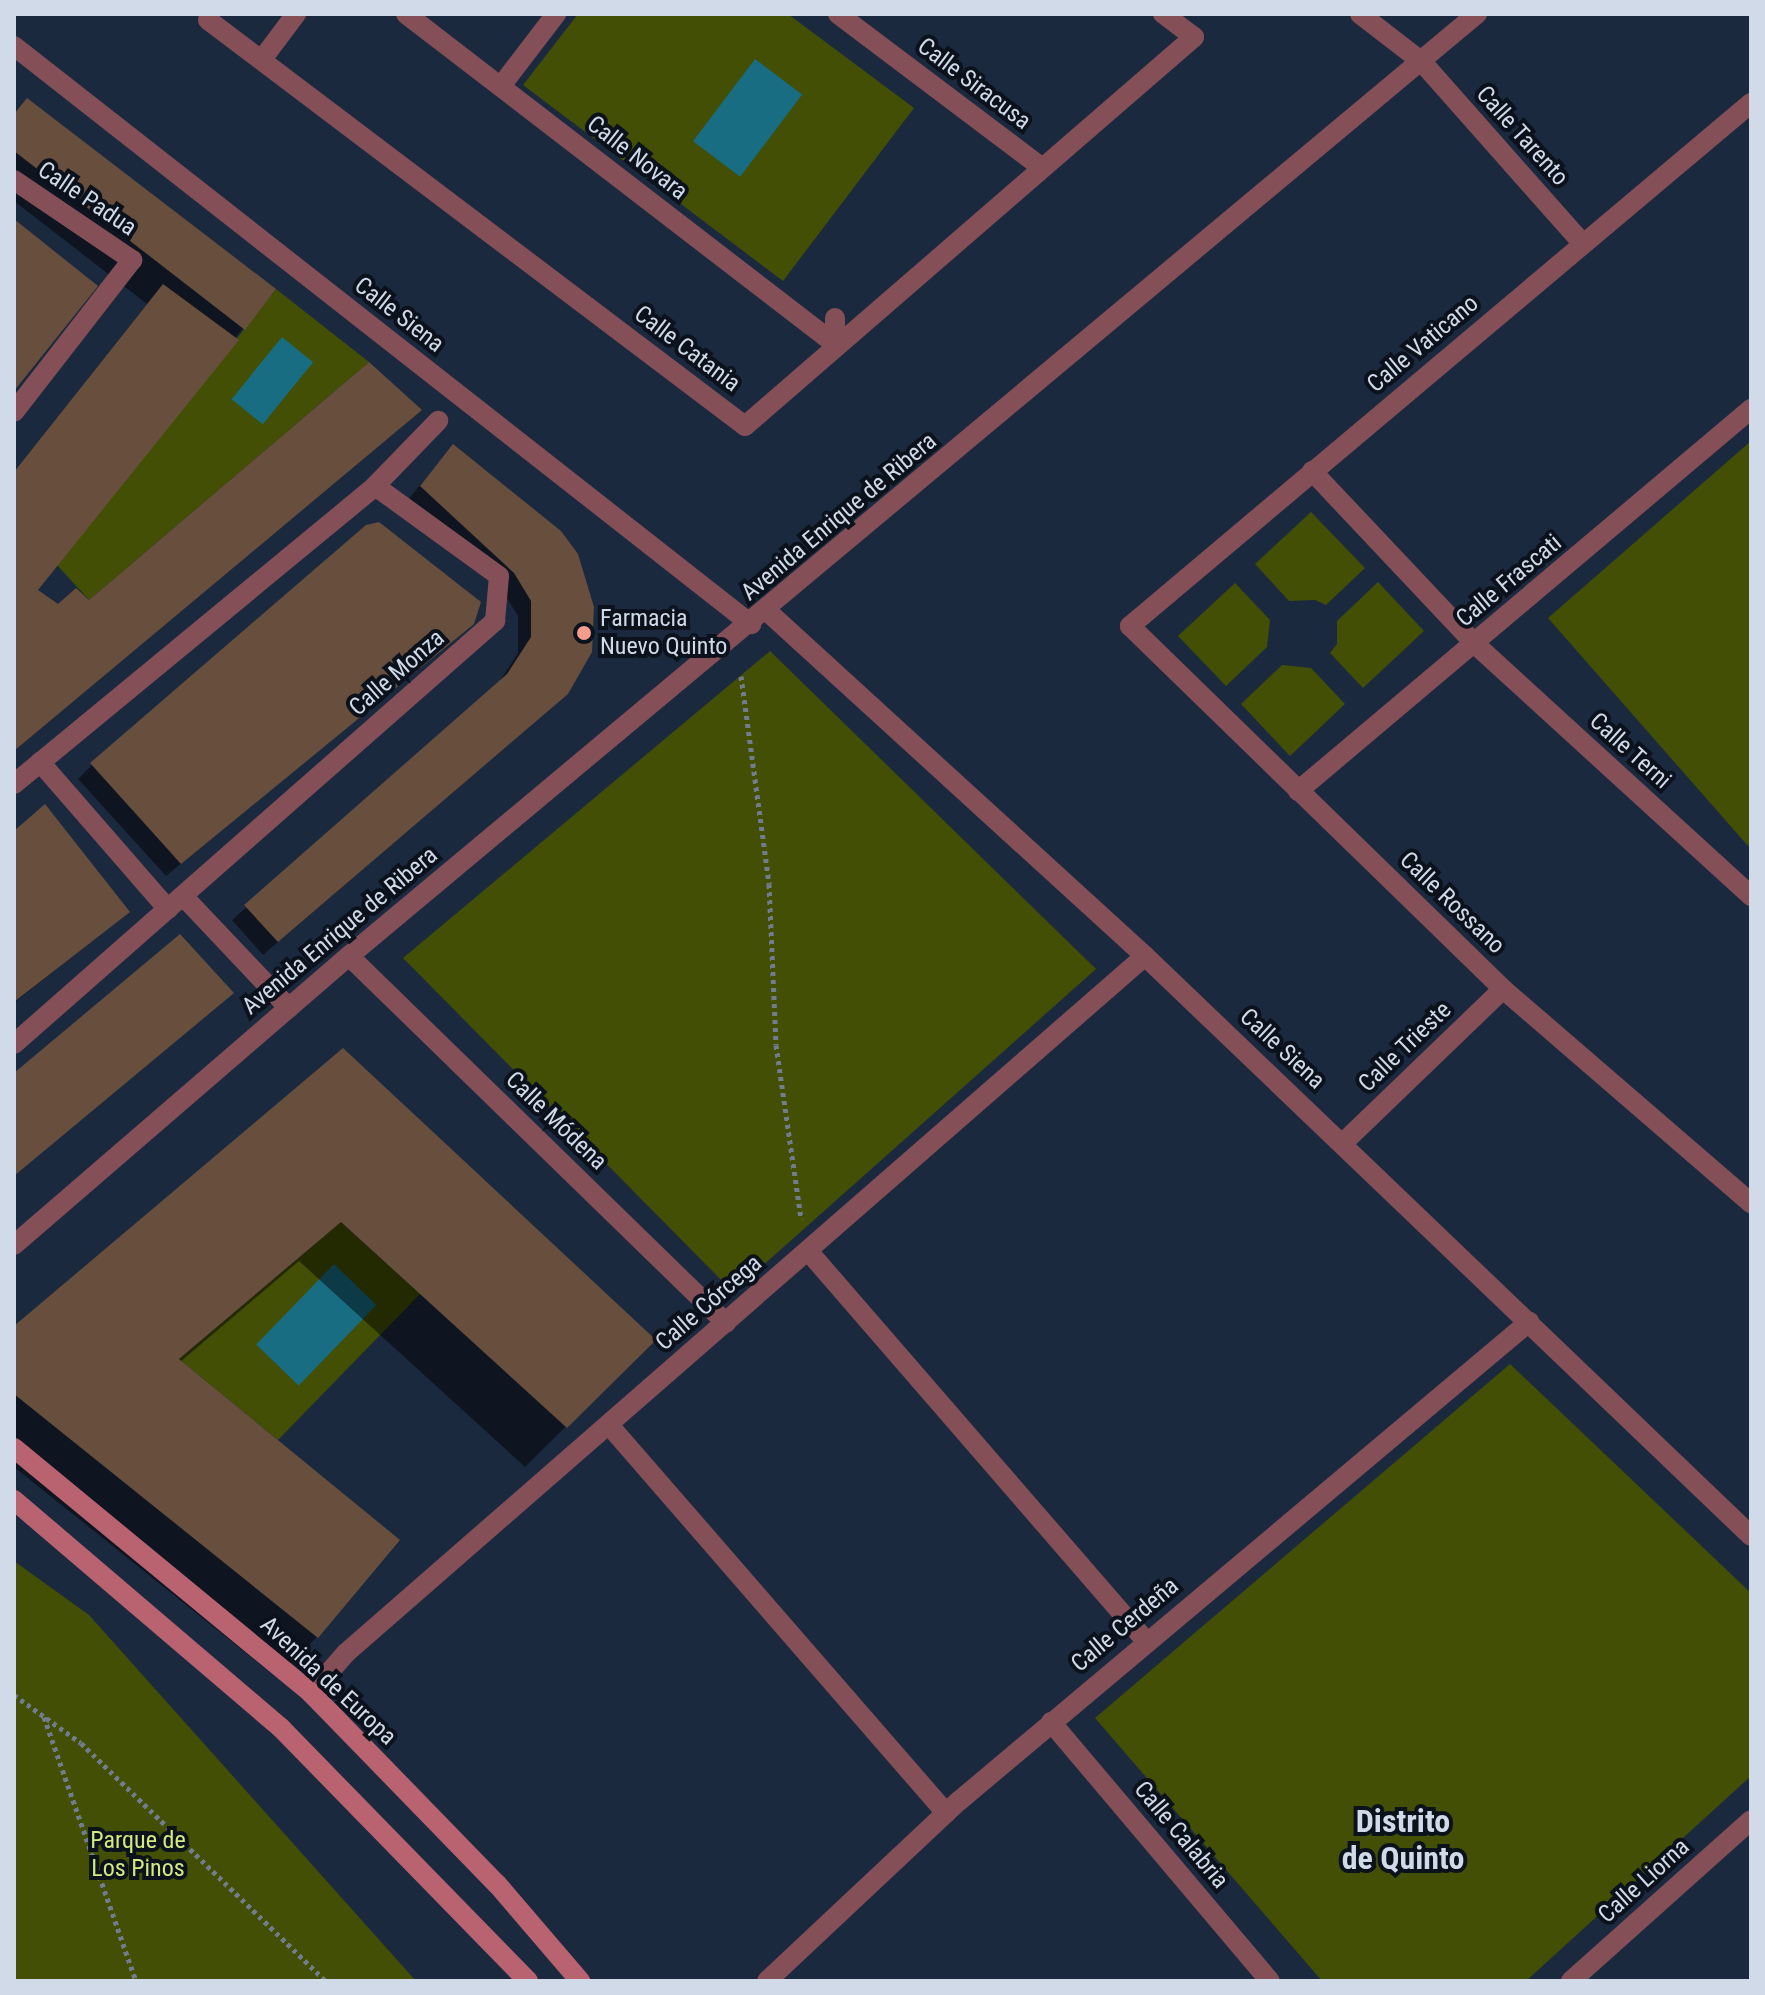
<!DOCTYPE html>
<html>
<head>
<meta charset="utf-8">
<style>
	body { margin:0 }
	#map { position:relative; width:1765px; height:1995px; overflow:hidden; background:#1b293f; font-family:"Roboto Condensed",sans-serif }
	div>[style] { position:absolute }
	.green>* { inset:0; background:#424f05 }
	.water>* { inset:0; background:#186d83; transform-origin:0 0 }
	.shadow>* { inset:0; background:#0007 }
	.building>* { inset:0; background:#684e3c }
	.path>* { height:5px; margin-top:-2.5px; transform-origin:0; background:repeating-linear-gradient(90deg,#717c8f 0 4px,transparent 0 8px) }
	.street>* { height:20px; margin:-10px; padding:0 10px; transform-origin:10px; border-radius:10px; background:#854f57 }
	.secondary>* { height:20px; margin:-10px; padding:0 10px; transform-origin:10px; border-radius:10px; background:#b96371 }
	.dots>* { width:22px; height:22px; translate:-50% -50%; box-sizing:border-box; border:4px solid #0b121c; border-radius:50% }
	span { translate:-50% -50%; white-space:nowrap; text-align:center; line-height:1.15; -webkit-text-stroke:8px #0b121c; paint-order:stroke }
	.street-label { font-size:24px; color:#d1dae9 }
	.poi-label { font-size:24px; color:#d1dae9 }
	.left { translate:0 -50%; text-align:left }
	.park-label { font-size:24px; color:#d2ea81 }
	.district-label { font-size:32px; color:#d1dae9; font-weight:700 }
	.frame { position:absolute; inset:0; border:16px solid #d1dae9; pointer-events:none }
</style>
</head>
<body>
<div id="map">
	<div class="green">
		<div style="clip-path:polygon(578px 14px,788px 14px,914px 108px,783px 281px,523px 85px)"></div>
		<div style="clip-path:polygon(276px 289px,369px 362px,89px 600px,57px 565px)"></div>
		<div style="clip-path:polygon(1751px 441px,1751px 843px,1748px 846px,1548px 618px)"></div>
		<div style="clip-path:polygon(1311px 512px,1365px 568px,1326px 605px,1315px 600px,1289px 601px,1255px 564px)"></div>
		<div style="clip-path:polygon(1378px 582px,1424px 631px,1363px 688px,1330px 653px,1337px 644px,1337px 621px)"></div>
		<div style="clip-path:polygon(1235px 583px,1270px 620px,1267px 647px,1226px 686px,1178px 636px)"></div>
		<div style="clip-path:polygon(770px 651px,1096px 969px,733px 1292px,403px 958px)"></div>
		<div style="clip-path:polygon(1282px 665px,1311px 668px,1345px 704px,1290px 756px,1241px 704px)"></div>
		<div style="clip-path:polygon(341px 1222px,420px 1294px,278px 1440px,179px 1359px)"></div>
		<div style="clip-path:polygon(1510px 1364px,1751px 1593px,1751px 1776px,1526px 1981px,1322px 1981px,1095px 1718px)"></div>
		<div style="clip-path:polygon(14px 1561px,89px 1615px,416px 1981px,14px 1981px)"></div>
	</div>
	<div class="water">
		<div style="left:755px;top:59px;width:59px;height:103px;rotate:37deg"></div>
		<div style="left:282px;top:337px;width:40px;height:80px;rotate:39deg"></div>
		<div style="left:334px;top:1264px;width:59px;height:112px;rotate:44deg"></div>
	</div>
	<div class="shadow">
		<div style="clip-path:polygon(27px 100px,243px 328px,35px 590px,58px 607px,89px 603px,420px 410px,14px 751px,14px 472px,147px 304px,14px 201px,14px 113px)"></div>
		<div style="clip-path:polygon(440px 461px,560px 532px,551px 708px,263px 955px,232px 920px,496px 687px,518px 653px,518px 616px,500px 587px,407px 501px)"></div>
		<div style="clip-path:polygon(472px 623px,166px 876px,78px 779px,92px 765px)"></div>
		<div style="clip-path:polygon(14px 834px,128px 912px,14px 1003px)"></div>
		<div style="clip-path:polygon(343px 1051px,653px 1340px,525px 1467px,299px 1261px,180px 1362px,317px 1637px,276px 1677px,14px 1467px,14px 1329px)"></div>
	</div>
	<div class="building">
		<div style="clip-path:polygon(27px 98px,276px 289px,245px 330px,14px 151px,14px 114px)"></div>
		<div style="clip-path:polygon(14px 219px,98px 286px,14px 391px)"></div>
		<div style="clip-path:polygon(163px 284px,239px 340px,38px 590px,58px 604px,76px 588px,89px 600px,369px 362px,422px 410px,14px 751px,14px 472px)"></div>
		<div style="clip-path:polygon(453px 444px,561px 531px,578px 554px,594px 607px,592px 652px,568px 694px,278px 942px,244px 905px,507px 674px,531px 637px,531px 601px,514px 573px,420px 486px)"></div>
		<div style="clip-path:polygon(379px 522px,481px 602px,474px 624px,181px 864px,90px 763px,366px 525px)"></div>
		<div style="clip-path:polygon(45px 804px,130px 912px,14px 1002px,14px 831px)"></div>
		<div style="clip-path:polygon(180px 934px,234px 993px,14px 1176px,14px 1073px)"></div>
		<div style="clip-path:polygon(343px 1048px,656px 1340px,567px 1428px,341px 1222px,179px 1359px,400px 1540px,318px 1638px,14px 1394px,14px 1326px)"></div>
	</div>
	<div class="path">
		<div style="left:741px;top:676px;width:210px;rotate:82.3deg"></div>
		<div style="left:769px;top:884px;width:161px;rotate:87.5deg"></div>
		<div style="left:776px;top:1045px;width:176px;rotate:81.8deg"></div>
		<div style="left:14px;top:1695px;width:82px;rotate:35.6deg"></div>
		<div style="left:81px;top:1743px;width:342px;rotate:44.2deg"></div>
		<div style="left:44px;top:1717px;width:280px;rotate:70.8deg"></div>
	</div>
	<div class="street">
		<div style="left:406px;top:14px;width:541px;rotate:37.57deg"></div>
		<div style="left:838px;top:14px;width:253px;rotate:37deg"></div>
		<div style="left:1360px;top:14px;width:78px;rotate:37.7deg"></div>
		<div style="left:1422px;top:62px;width:243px;rotate:48.5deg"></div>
		<div style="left:208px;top:20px;width:673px;rotate:37.09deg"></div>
		<div style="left:745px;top:426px;width:594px;rotate:-40.9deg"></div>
		<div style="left:1194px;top:37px;width:39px;rotate:-143deg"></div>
		<div style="left:14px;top:46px;width:937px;rotate:38.11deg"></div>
		<div style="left:263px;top:58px;width:55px;rotate:-53.1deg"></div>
		<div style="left:501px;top:86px;width:91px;rotate:-52.6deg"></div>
		<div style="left:1751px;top:103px;width:812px;rotate:139.9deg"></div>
		<div style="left:1130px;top:626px;width:520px;rotate:44.22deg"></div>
		<div style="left:1503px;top:989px;width:328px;rotate:40.8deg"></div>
		<div style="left:14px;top:180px;width:143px;rotate:34.1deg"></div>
		<div style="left:132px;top:260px;width:192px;rotate:127.8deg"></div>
		<div style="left:835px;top:318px;width:26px;rotate:90deg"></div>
		<div style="left:1312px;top:471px;width:238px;rotate:46.7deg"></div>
		<div style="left:1475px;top:644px;width:374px;rotate:42.4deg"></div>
		<div style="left:767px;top:611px;width:512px;rotate:42.39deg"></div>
		<div style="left:1145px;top:956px;width:839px;rotate:43.74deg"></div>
		<div style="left:40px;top:762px;width:195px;rotate:49deg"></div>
		<div style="left:14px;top:784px;width:468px;rotate:-39.5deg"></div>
		<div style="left:375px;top:486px;width:91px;rotate:-45.9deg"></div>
		<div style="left:1298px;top:791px;width:593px;rotate:-40.14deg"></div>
		<div style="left:183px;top:896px;width:154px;rotate:46.6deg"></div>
		<div style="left:349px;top:956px;width:526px;rotate:44.23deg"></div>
		<div style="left:14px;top:1044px;width:641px;rotate:-41.33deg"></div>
		<div style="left:495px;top:621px;width:45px;rotate:-84.9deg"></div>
		<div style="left:499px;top:576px;width:153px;rotate:-144deg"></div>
		<div style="left:1343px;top:1143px;width:222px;rotate:-43.9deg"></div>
		<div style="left:14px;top:1245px;width:442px;rotate:-40.8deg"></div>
		<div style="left:349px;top:956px;width:1470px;rotate:-39.87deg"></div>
		<div style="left:809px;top:1252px;width:515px;rotate:49.1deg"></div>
		<div style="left:609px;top:1425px;width:514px;rotate:49.02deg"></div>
		<div style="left:311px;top:1693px;width:53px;rotate:-48.8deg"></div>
		<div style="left:346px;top:1653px;width:1060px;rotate:-41.1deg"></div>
		<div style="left:1051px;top:1722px;width:339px;rotate:49.8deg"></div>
		<div style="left:767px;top:1981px;width:263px;rotate:-43.2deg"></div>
		<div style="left:959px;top:1801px;width:745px;rotate:-40.04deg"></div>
		<div style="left:1571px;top:1981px;width:241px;rotate:-41.8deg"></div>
	</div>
	<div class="secondary">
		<div style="left:14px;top:1448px;width:385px;rotate:39.5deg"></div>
		<div style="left:311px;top:1693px;width:267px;rotate:45.8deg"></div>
		<div style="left:497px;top:1884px;width:128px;rotate:49.4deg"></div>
		<div style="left:14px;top:1500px;width:351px;rotate:40.5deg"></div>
		<div style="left:281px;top:1728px;width:354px;rotate:45.7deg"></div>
	</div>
	<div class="dots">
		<div style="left:584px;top:633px;background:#f49d8d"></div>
	</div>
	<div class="street-label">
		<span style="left:974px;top:84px;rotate:37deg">Calle Siracusa</span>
		<span style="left:1522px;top:136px;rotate:48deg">Calle Tarento</span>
		<span style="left:637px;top:158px;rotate:38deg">Calle Novara</span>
		<span style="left:87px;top:199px;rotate:34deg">Calle Padua</span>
		<span style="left:399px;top:315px;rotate:38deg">Calle Siena</span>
		<span style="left:1423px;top:344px;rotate:-40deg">Calle Vaticano</span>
		<span style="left:687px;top:349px;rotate:37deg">Calle Catania</span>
		<span style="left:839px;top:517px;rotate:-40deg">Avenida Enrique de Ribera</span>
		<span style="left:1509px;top:581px;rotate:-40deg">Calle Frascati</span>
		<span style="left:397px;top:673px;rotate:-41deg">Calle Monza</span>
		<span style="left:1630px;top:751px;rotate:42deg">Calle Terni</span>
		<span style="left:1452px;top:903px;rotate:44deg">Calle Rossano</span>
		<span style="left:340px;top:931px;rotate:-40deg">Avenida Enrique de Ribera</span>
		<span style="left:1405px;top:1047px;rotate:-44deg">Calle Trieste</span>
		<span style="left:1282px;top:1049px;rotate:43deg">Calle Siena</span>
		<span style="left:556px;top:1121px;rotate:44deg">Calle Módena</span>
		<span style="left:709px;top:1303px;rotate:-41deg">Calle Córcega</span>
		<span style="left:1125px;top:1625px;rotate:-40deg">Calle Cerdeña</span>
		<span style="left:328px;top:1681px;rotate:43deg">Avenida de Europa</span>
		<span style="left:1181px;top:1835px;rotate:50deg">Calle Calabria</span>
		<span style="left:1644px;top:1881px;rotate:-42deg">Calle Liorna</span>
	</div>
	<div class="poi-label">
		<span class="left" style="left:600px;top:633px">Farmacia<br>Nuevo Quinto</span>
	</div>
	<div class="park-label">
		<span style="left:138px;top:1855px">Parque de<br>Los Pinos</span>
	</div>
	<div class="district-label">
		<span style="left:1403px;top:1840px">Distrito<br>de Quinto</span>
	</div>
	<div class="frame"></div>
</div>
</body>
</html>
